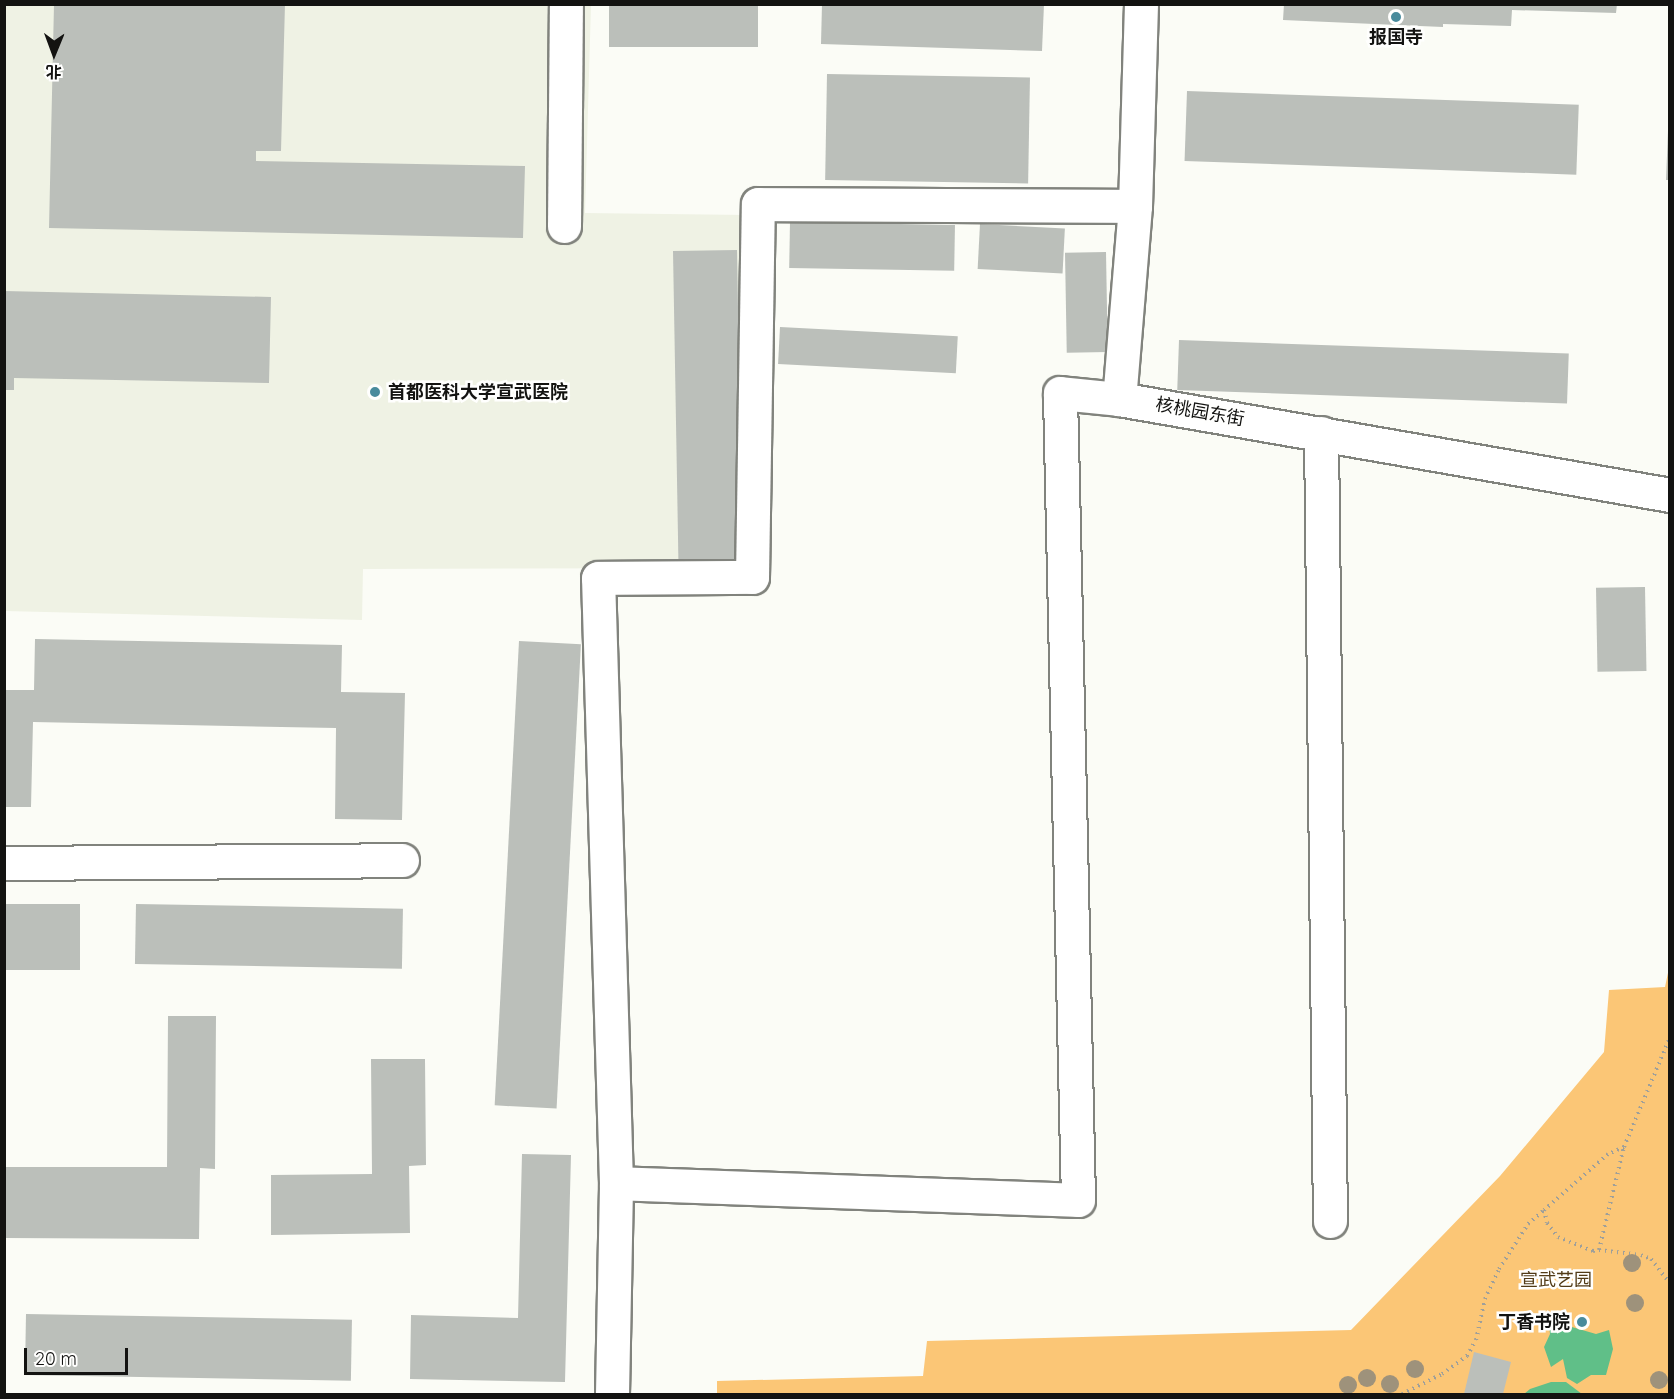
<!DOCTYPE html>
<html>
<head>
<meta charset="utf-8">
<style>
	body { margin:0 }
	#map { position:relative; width:1674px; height:1399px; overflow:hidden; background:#fbfcf6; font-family:Quicksand,"Noto Sans SC",sans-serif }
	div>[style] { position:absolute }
	.built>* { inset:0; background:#eff2e4 }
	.green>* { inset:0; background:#fbc676 }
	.water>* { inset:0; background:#60bf88 }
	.building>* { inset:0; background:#bbbfba; transform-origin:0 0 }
	.path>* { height:4px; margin-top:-2px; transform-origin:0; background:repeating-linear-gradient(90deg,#9e9f9a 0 1.5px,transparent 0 6px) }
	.roads { filter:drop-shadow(2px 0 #81837d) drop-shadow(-2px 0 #81837d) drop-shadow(0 2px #81837d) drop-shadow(0 -2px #81837d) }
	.minor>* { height:33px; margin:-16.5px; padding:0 16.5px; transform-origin:16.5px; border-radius:16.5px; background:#fff }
	.trees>* { width:18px; height:18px; margin:-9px; border-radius:50%; background:#9e927b }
	.dots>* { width:16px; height:16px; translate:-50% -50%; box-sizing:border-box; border:3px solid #fffffe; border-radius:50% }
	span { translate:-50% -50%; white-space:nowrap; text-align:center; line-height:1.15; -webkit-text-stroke:5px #fffffe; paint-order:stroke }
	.poi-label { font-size:18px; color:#131311; font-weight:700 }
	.left { translate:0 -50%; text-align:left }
	.right { translate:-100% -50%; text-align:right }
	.street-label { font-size:18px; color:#131311 }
	.park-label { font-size:18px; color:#523b17 }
	.frame { position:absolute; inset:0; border:6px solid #131311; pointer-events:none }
	.north { position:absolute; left:24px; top:24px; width:60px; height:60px; -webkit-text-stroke:4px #fffffe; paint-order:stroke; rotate:181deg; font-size:16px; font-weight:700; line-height:24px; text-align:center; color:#131311 }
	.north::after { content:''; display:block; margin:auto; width:21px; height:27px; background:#131311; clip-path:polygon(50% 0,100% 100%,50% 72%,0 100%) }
	.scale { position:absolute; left:24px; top:1348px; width:104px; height:27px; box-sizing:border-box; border:3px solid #131311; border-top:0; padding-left:8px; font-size:18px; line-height:21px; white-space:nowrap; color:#131311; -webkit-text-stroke:4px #fffffe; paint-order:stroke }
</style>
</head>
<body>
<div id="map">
	<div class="built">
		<div style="clip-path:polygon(5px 5px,591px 5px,585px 213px,747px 215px,745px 568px,363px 569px,362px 620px,5px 611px)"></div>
	</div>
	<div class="green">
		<div style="clip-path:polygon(1669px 968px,1669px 1394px,717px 1394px,717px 1381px,923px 1376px,927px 1341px,1351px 1330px,1500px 1176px,1604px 1052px,1609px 990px,1665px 987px)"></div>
	</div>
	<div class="water">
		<div style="clip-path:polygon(1557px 1313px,1562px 1317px,1565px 1325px,1596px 1334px,1609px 1330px,1613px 1349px,1606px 1375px,1591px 1375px,1577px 1384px,1567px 1378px,1563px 1359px,1551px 1367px,1544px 1347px,1550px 1334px,1548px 1317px)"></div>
		<div style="clip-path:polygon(1551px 1382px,1566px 1382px,1582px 1394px,1524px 1394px,1530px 1389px)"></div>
	</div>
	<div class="building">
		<div style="clip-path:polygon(54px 4px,285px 4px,281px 151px,256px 151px,256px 161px,525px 166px,523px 238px,49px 228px)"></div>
		<div style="clip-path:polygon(822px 4px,1044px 4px,1042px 51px,821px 44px)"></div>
		<div style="clip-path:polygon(1284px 4px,1617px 4px,1616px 13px,1512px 10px,1511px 26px,1443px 24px,1443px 27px,1283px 20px)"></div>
		<div style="left:609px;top:5px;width:149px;height:42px"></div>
		<div style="left:827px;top:74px;width:203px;height:106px;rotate:1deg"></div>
		<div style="left:1187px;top:91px;width:392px;height:70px;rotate:2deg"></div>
		<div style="clip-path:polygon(1668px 131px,1670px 131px,1670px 180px,1666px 180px)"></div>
		<div style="left:790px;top:222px;width:165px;height:46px;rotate:1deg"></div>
		<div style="left:980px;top:224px;width:85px;height:45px;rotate:3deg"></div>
		<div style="left:737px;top:250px;width:313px;height:64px;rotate:89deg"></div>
		<div style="left:1106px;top:252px;width:100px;height:41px;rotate:89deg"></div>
		<div style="clip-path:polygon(4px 291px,271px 297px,269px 383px,14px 378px,14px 390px,4px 390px)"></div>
		<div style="left:780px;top:327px;width:178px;height:37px;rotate:3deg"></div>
		<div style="left:1179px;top:340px;width:390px;height:50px;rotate:2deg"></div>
		<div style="left:1645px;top:587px;width:84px;height:49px;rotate:89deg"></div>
		<div style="clip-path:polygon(35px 639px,342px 645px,341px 692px,405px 693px,402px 820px,335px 819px,336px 728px,33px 722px,31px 807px,4px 807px,4px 690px,34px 690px)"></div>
		<div style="left:519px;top:641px;width:62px;height:465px;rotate:3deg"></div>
		<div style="left:4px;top:904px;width:76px;height:66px"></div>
		<div style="left:136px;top:904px;width:267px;height:60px;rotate:1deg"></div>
		<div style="clip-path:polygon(168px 1016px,216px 1016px,215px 1169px,200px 1168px,199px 1239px,4px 1238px,4px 1167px,167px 1167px)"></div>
		<div style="clip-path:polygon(371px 1059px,425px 1059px,426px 1165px,409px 1166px,410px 1233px,271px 1235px,271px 1175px,372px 1174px)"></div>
		<div style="clip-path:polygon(522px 1154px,571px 1155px,565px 1382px,410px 1379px,411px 1315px,518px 1318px)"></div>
		<div style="left:26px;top:1314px;width:326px;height:61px;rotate:1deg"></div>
		<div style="clip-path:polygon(1474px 1352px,1511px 1362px,1503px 1394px,1464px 1394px)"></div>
	</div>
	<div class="path">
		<div style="left:1624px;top:1147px;width:17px;rotate:156deg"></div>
		<div style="left:1608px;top:1154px;width:85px;rotate:138.8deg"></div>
		<div style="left:1544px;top:1210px;width:13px;rotate:77deg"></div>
		<div style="left:1547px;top:1223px;width:18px;rotate:52deg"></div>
		<div style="left:1558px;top:1237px;width:38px;rotate:22deg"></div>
		<div style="left:1593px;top:1251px;width:6px;rotate:-9deg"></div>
		<div style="left:1599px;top:1250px;width:106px;rotate:-76.4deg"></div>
		<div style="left:1624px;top:1147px;width:119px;rotate:-67.3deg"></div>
		<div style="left:1599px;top:1250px;width:42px;rotate:6.8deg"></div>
		<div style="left:1641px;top:1255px;width:11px;rotate:22deg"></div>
		<div style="left:1651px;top:1259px;width:31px;rotate:52deg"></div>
		<div style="left:1402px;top:1394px;width:45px;rotate:-26.6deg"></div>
		<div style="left:1442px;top:1374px;width:31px;rotate:-36deg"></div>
		<div style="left:1467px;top:1356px;width:18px;rotate:-61deg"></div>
		<div style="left:1476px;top:1340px;width:42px;rotate:-77.6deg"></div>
		<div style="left:1485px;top:1299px;width:33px;rotate:-65deg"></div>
		<div style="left:1499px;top:1269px;width:54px;rotate:-57.2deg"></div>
		<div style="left:1528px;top:1224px;width:21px;rotate:-41deg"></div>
	</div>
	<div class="roads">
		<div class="minor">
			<div style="left:1141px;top:4px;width:202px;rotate:91.7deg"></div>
			<div style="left:1135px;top:206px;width:194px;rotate:94.7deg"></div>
			<div style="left:1119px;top:399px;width:559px;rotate:9.88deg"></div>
			<div style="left:564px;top:226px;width:222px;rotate:-89.5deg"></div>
			<div style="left:1321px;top:433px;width:788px;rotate:89.35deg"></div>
			<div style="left:4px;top:863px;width:398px;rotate:-0.4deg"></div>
			<div style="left:616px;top:1183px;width:462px;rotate:2.1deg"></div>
			<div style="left:1078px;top:1200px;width:807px;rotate:-91.28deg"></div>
			<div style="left:1060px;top:393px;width:59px;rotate:5.8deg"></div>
			<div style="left:612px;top:1394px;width:211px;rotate:-88.9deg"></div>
			<div style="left:616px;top:1183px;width:605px;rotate:-91.7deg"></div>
			<div style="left:598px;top:578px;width:154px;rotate:-0.4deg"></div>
			<div style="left:752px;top:577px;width:373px;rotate:-89.1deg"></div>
			<div style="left:758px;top:204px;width:377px;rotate:0.3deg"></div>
		</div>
	</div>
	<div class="trees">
		<div style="left:1632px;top:1263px"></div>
		<div style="left:1635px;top:1303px"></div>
		<div style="left:1415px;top:1369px"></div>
		<div style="left:1367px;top:1378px"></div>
		<div style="left:1659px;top:1380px"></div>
		<div style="left:1390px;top:1384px"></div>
		<div style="left:1348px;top:1385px"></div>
	</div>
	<div class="dots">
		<div style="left:1396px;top:17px;background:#498b9c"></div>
		<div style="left:375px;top:392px;background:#498b9c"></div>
		<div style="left:1582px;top:1322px;background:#498b9c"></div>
	</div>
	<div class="poi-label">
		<span style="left:1396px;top:37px">报国寺</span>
		<span class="left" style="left:388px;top:392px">首都医科大学宣武医院</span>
		<span class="right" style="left:1570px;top:1322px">丁香书院</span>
	</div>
	<div class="street-label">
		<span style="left:1200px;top:412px;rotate:10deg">核桃园东街</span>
	</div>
	<div class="park-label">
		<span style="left:1556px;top:1280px">宣武艺园</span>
	</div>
	<div class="frame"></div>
	<div class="north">北</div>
	<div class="scale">20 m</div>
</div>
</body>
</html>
